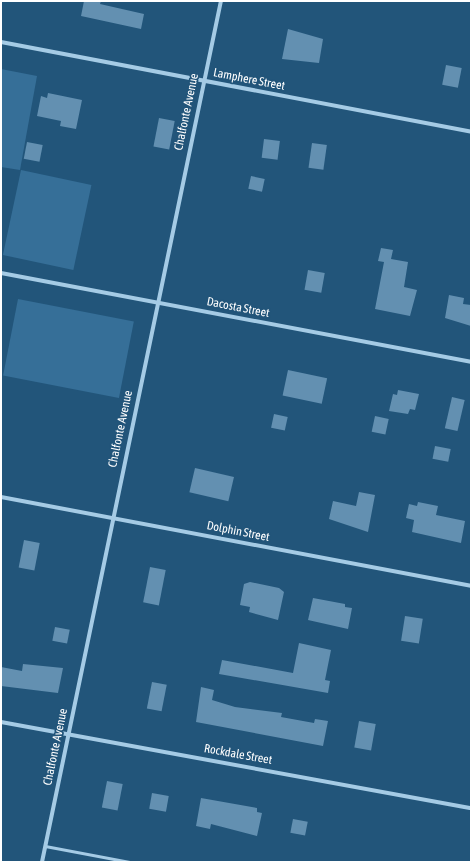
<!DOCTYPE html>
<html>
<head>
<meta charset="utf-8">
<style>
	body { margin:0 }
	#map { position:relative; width:472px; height:863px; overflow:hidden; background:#22557a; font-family:"Asap Condensed",sans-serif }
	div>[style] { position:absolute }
	.green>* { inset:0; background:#366f98; transform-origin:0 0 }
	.building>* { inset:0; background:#6390b1; transform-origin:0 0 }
	.service>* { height:3px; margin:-1.5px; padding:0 1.5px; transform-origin:1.5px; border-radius:1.5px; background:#a5cbe5 }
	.minor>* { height:4px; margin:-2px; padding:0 2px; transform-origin:2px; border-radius:2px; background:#a5cbe5 }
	span { translate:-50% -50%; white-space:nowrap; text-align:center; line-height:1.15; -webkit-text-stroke:3.5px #22557a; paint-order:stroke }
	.street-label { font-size:12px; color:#fff }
	.frame { position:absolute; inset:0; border:2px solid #fff; pointer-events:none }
</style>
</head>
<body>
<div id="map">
	<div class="green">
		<div style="clip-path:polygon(1px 69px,37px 76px,20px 170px,1px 167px)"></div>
		<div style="left:21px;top:170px;width:72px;height:87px;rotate:12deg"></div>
		<div style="left:18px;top:299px;width:118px;height:78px;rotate:11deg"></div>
	</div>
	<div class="building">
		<div style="clip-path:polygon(84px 1px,101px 1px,100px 4px,144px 14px,141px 29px,81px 16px)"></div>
		<div style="clip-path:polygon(288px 29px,323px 39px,319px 63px,282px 59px)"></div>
		<div style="left:446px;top:65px;width:16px;height:20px;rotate:11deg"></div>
		<div style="clip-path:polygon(48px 93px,82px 100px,76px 129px,60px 126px,61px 121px,37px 116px,41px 96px,47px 98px)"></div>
		<div style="left:159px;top:118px;width:16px;height:29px;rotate:11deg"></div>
		<div style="left:264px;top:139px;width:16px;height:19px;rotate:7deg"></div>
		<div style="left:27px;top:142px;width:16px;height:17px;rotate:11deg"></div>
		<div style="left:312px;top:143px;width:15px;height:25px;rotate:8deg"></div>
		<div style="left:251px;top:176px;width:14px;height:13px;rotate:12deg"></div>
		<div style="clip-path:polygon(381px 248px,393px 250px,391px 259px,408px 262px,404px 287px,417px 290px,410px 316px,375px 309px,384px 262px,378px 261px)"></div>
		<div style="left:308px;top:270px;width:17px;height:20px;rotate:10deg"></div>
		<div style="clip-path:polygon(449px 295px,464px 298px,463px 304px,471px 305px,471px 326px,445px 318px)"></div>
		<div style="left:288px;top:370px;width:40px;height:26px;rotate:12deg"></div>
		<div style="clip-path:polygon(398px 390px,419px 394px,415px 410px,410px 409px,408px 414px,389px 411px,393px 394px,397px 395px)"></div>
		<div style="left:452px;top:397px;width:13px;height:32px;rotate:13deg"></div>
		<div style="left:274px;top:414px;width:14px;height:14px;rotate:12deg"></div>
		<div style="left:375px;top:416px;width:14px;height:16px;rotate:12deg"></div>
		<div style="left:435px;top:446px;width:16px;height:13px;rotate:11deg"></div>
		<div style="left:195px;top:468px;width:40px;height:25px;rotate:13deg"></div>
		<div style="clip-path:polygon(359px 492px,375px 495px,368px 532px,329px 519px,333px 501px,356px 506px)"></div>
		<div style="clip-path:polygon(418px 502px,438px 506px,436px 515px,465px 521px,461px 543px,412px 532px,414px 520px,406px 518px,409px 504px,417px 506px)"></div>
		<div style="left:24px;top:540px;width:16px;height:28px;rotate:11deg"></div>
		<div style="left:150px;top:567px;width:16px;height:36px;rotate:11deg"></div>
		<div style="clip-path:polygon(250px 582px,279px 588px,284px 592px,278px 620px,249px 612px,250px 607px,240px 605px,244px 584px)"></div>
		<div style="clip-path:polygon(313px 598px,345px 604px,345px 607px,352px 608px,348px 629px,308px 620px)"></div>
		<div style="left:405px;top:616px;width:18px;height:25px;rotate:9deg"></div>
		<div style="left:55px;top:627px;width:15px;height:14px;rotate:11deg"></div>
		<div style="clip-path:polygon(299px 643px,331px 650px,325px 680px,330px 681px,328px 693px,219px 674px,222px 660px,293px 673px)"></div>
		<div style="clip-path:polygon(23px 664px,63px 668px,58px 693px,1px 686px,1px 667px,22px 671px)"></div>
		<div style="left:152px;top:682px;width:15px;height:27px;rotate:11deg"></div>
		<div style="clip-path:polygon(201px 687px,214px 690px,212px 700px,235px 707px,282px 713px,281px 717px,314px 723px,315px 719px,328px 721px,323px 746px,196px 722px)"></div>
		<div style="left:359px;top:721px;width:17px;height:27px;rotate:10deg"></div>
		<div style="left:107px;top:781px;width:16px;height:27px;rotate:11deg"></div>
		<div style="left:152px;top:793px;width:17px;height:16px;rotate:10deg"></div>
		<div style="clip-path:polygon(201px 798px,257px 808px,257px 812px,262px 813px,257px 836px,211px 824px,210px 829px,196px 826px)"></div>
		<div style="left:293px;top:819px;width:15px;height:14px;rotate:11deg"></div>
	</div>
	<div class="service">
		<div style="left:45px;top:846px;width:86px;rotate:10.7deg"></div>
	</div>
	<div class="minor">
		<div style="left:1px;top:42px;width:479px;rotate:10.8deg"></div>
		<div style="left:1px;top:273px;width:478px;rotate:10.7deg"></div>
		<div style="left:1px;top:497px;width:478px;rotate:10.7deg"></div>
		<div style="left:1px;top:722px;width:478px;rotate:10.4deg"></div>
		<div style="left:42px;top:862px;width:879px;rotate:-78.26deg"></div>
	</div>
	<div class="street-label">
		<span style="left:249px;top:80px;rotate:11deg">Lamphere Street</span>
		<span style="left:187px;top:112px;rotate:-78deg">Chalfonte Avenue</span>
		<span style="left:238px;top:308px;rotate:11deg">Dacosta Street</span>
		<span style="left:121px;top:429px;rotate:-78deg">Chalfonte Avenue</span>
		<span style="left:238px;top:532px;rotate:11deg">Dolphin Street</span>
		<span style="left:56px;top:747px;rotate:-78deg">Chalfonte Avenue</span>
		<span style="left:238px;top:755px;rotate:10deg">Rockdale Street</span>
	</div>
	<div class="frame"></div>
</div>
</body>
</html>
